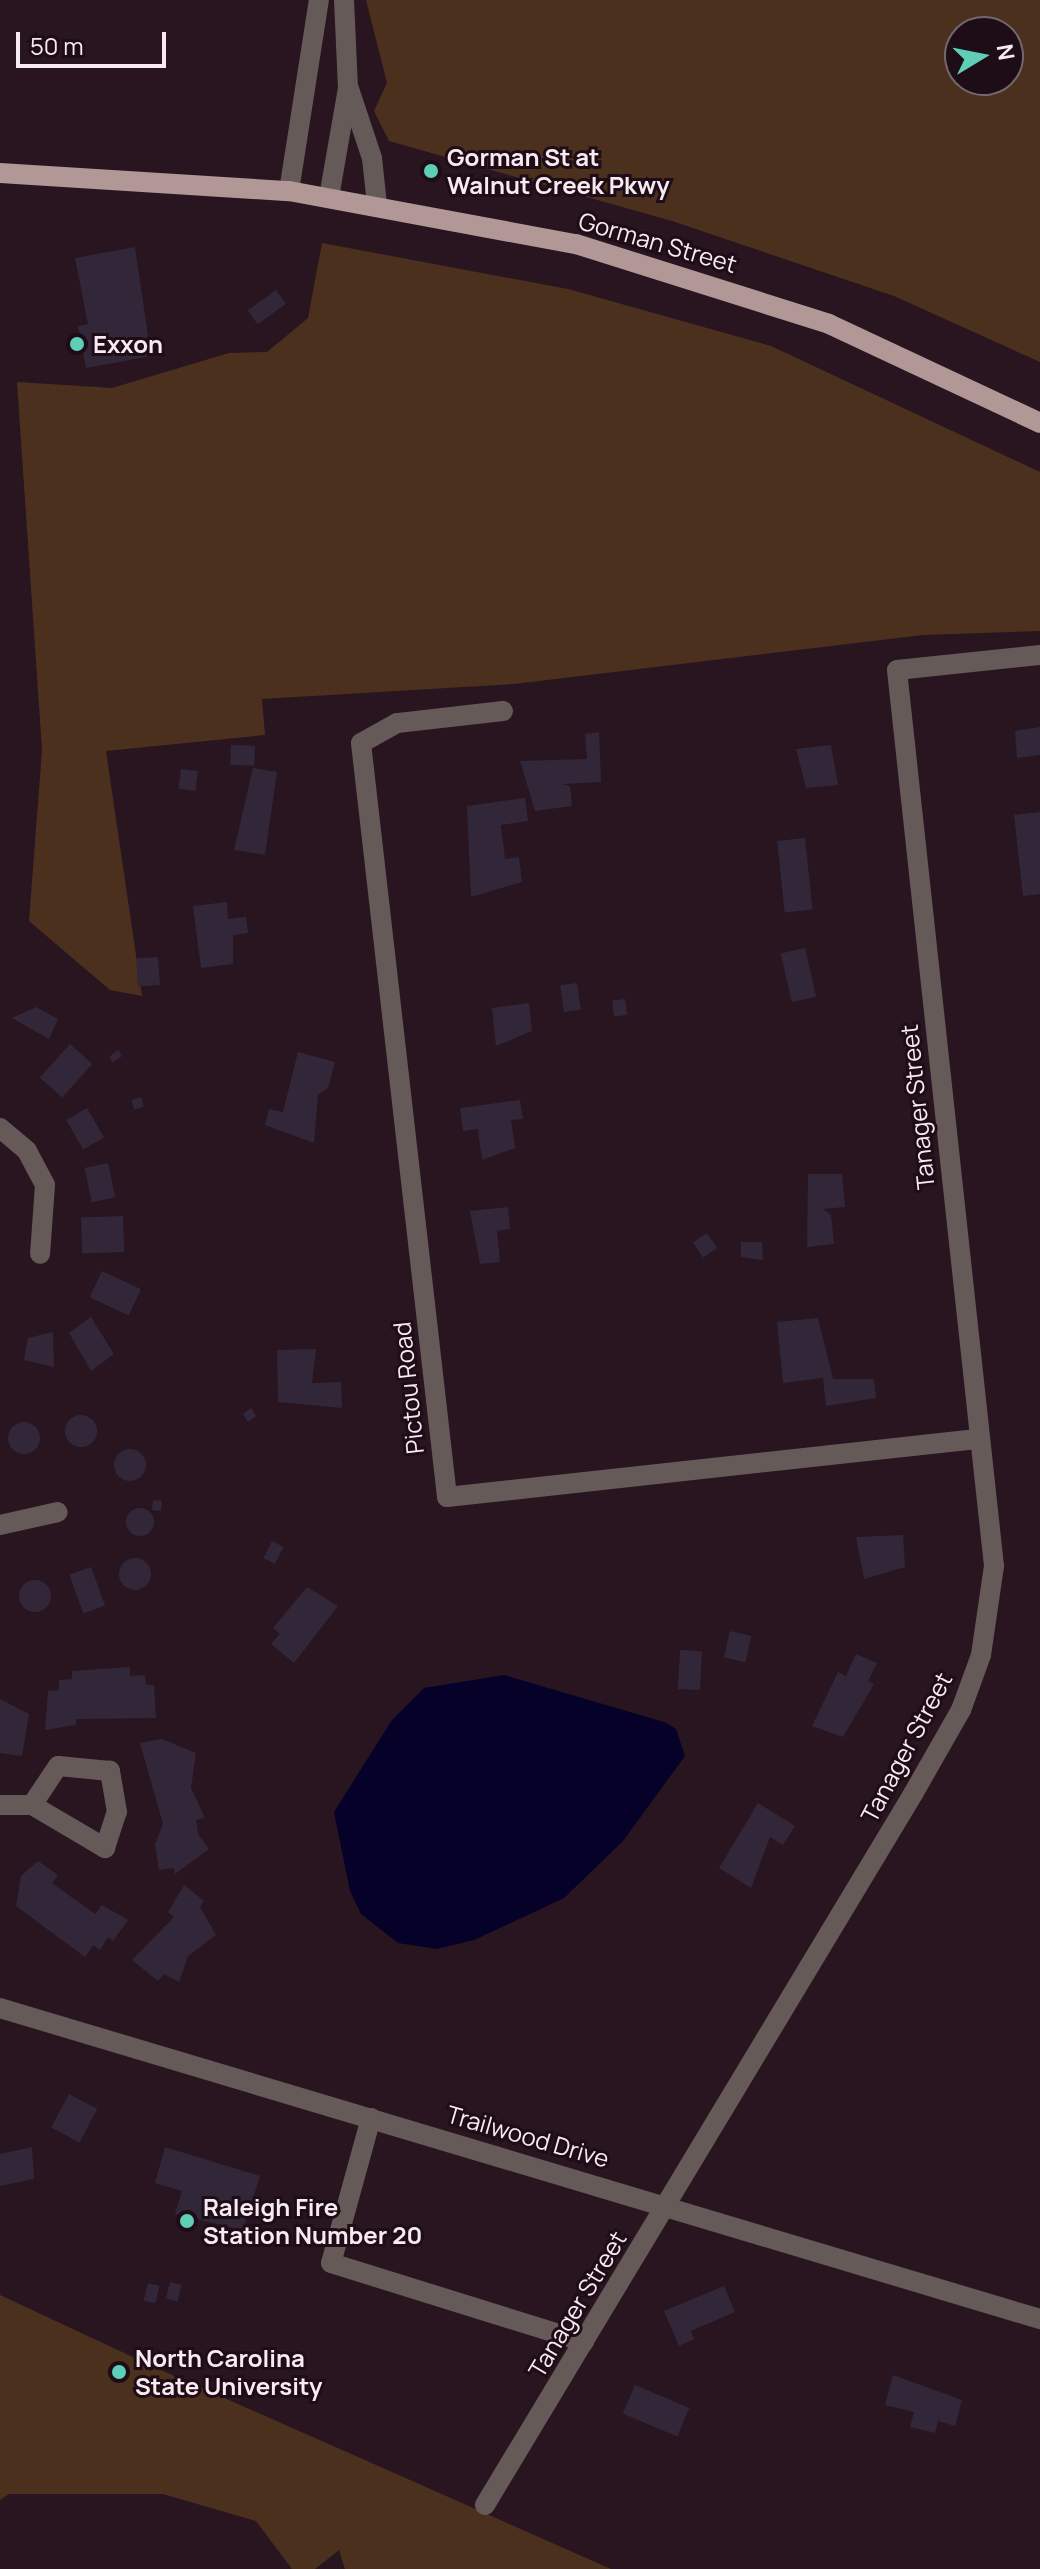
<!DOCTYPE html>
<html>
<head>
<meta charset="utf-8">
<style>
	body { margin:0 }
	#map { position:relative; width:1040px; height:2569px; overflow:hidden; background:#281520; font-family:Manrope,sans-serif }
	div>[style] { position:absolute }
	.green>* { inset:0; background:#4c301e }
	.water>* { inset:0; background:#060128 }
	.building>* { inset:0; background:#322739; transform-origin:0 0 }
	.round { border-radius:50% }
	.minor>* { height:20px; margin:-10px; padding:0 10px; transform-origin:10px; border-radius:10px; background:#665a59 }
	.major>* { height:20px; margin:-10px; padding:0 10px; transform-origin:10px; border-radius:10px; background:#b19897 }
	.dots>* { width:22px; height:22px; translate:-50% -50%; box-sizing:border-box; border:4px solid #1e0c16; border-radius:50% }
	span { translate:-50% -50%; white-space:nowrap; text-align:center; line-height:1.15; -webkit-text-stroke:6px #1e0c16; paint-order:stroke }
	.poi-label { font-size:24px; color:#f8eaf1; font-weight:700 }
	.left { translate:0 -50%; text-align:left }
	.street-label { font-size:24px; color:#f8eaf1 }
	.north { position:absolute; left:944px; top:16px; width:80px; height:80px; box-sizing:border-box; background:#1e0c16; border:2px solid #75656e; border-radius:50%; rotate:80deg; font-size:22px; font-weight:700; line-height:32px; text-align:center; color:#f8eaf1 }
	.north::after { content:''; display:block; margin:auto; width:28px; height:36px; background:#5eceb7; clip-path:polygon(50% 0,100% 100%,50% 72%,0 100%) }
	.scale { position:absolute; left:16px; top:32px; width:150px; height:36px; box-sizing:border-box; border:4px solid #f8eaf1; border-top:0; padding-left:10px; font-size:24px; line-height:28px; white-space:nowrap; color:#f8eaf1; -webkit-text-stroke:6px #1e0c16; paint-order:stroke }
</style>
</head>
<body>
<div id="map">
	<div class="green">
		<div style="clip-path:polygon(evenodd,366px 0,1040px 0,1040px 362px,894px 296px,672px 221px,389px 141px,374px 111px,387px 83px,366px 0,960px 32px,1008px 32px,1008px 80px,960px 80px,960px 32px)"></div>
		<div style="clip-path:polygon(322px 243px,568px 289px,771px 346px,1040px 472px,1040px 631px,923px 635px,514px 684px,262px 699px,265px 735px,106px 751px,142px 996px,110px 990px,29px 921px,42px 750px,17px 382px,112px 388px,229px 353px,267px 352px,308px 318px)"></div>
		<div style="clip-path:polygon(0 2295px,152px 2366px,611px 2569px,345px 2569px,339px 2550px,315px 2569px,292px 2569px,256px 2521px,163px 2494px,9px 2494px,0 2500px)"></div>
	</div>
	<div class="water">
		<div style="clip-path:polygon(504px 1675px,664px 1722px,676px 1729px,685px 1756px,623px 1841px,564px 1898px,474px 1940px,437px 1949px,398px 1943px,361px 1914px,350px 1891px,334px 1812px,392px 1720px,424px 1688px)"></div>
	</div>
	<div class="building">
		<div style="clip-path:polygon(135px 247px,151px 356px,86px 368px,78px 326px,88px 324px,75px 258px)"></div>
		<div style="left:276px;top:290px;width:17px;height:35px;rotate:54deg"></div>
		<div style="clip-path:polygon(1040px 727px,1040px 755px,1017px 758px,1015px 731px)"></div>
		<div style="clip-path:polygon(599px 732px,601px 782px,562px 784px,570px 786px,572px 806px,535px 811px,520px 761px,587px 759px,585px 734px)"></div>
		<div style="left:231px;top:745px;width:24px;height:20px;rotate:2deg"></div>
		<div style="clip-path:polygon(831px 745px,838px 785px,806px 788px,796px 749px)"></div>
		<div style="clip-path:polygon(253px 768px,277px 772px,265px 855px,234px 850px)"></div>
		<div style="left:181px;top:769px;width:17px;height:20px;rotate:7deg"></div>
		<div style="clip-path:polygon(525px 798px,528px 821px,501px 825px,505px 859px,519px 857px,522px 882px,471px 897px,467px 806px)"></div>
		<div style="clip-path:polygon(1040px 812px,1040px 894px,1023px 896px,1014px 815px)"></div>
		<div style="left:805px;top:838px;width:72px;height:28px;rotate:84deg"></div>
		<div style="clip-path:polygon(227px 902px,228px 919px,246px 917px,248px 933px,233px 935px,233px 964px,201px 968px,193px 906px)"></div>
		<div style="left:805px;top:948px;width:50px;height:25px;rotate:77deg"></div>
		<div style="left:158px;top:957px;width:28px;height:22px;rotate:86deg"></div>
		<div style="left:577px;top:983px;width:27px;height:17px;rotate:82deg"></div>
		<div style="left:625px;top:999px;width:16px;height:13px;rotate:83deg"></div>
		<div style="clip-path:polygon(529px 1003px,532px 1031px,496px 1046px,492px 1008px)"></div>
		<div style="clip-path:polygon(36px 1007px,58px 1019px,49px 1039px,12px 1018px)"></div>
		<div style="left:70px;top:1044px;width:30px;height:45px;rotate:42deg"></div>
		<div style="clip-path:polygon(118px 1050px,122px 1056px,113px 1062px,109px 1057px)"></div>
		<div style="clip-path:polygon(298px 1052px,335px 1062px,328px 1088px,318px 1095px,314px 1143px,265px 1125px,269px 1109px,283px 1112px)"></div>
		<div style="left:141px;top:1097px;width:10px;height:10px;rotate:73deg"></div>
		<div style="clip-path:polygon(520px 1100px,523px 1119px,511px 1120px,515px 1148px,482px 1160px,478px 1129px,463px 1131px,460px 1108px)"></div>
		<div style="left:87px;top:1108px;width:34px;height:24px;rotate:60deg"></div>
		<div style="left:108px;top:1163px;width:35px;height:24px;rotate:78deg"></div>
		<div style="clip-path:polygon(808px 1174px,842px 1174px,845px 1207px,823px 1209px,831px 1215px,834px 1244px,807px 1247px)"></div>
		<div style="clip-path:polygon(508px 1207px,510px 1229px,497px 1231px,500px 1262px,480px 1264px,470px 1211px)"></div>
		<div style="left:123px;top:1216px;width:36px;height:42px;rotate:88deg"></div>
		<div style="left:707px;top:1233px;width:18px;height:17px;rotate:56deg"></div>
		<div style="clip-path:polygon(741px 1242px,762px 1242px,763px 1260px,741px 1257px)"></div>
		<div style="left:102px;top:1271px;width:43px;height:29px;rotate:25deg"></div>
		<div style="clip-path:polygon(91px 1317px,114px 1354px,91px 1371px,69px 1333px)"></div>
		<div style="clip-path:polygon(818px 1318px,833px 1379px,874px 1379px,876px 1398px,826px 1406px,823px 1378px,783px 1383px,777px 1322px)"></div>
		<div style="clip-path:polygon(53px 1332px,54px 1367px,24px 1360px,28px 1338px)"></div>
		<div style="clip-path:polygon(316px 1349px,312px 1383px,341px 1382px,342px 1408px,278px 1402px,277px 1350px)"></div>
		<div style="clip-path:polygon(251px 1408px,256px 1416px,248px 1422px,243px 1414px)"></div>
		<div class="round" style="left:65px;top:1415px;width:32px;height:32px"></div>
		<div class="round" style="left:8px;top:1422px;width:32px;height:32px"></div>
		<div class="round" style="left:114px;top:1449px;width:32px;height:32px"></div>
		<div style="left:153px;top:1500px;width:9px;height:10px;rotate:6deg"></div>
		<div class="round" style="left:126px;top:1508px;width:28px;height:28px"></div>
		<div style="clip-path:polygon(903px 1535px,905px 1567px,864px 1579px,856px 1537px)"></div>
		<div style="left:272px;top:1541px;width:13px;height:19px;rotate:27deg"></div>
		<div class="round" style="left:119px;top:1558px;width:32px;height:32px"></div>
		<div style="left:91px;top:1567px;width:41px;height:23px;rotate:70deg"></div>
		<div class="round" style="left:19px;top:1580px;width:32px;height:32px"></div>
		<div style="clip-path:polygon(307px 1587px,338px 1606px,294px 1663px,271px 1644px,280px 1634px,273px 1628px)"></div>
		<div style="left:730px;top:1631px;width:22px;height:27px;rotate:13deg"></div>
		<div style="left:680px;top:1650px;width:22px;height:39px;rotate:3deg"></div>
		<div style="clip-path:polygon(856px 1654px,877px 1663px,868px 1681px,874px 1684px,843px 1737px,812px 1726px,838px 1672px,846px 1676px)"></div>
		<div style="clip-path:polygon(130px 1667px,130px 1676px,145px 1675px,146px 1685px,154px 1685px,156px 1718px,76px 1719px,76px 1725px,45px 1730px,48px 1691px,59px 1690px,59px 1680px,72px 1679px,72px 1671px)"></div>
		<div style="clip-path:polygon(0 1699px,29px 1714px,22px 1756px,0 1753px)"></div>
		<div style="clip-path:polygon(162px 1739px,196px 1753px,191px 1788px,205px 1818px,196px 1820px,198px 1834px,209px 1849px,175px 1874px,174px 1868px,159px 1870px,155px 1844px,163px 1824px,140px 1743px)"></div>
		<div style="clip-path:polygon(758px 1803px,795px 1826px,783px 1845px,770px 1837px,751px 1888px,719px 1868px)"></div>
		<div style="clip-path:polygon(38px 1861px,58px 1875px,52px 1883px,95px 1914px,102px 1905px,128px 1920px,113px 1941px,108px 1937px,100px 1950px,93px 1945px,85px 1957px,16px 1906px,21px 1876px)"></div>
		<div style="clip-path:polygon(184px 1885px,204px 1901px,200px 1907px,216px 1935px,188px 1956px,179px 1982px,164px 1974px,158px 1981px,132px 1960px,174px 1917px,168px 1912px)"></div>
		<div style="left:69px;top:2094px;width:32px;height:38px;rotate:28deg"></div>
		<div style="clip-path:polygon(32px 2147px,34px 2179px,0 2186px,0 2154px)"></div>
		<div style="clip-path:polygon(165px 2147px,260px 2176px,243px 2230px,175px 2214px,182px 2191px,155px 2183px)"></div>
		<div style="left:170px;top:2282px;width:12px;height:17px;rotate:14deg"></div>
		<div style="left:148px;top:2283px;width:12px;height:18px;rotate:14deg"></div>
		<div style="clip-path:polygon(724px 2286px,735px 2312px,691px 2331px,694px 2339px,679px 2346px,664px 2311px)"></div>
		<div style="clip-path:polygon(893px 2375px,962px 2400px,955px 2426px,938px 2421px,935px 2433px,910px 2427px,914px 2412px,885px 2405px)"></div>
		<div style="left:635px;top:2385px;width:59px;height:31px;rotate:23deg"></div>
	</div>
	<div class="minor">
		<div style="left:349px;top:89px;width:73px;rotate:71.6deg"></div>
		<div style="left:372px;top:158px;width:47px;rotate:83.9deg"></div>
		<div style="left:289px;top:191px;width:193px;rotate:-81.1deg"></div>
		<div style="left:329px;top:197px;width:111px;rotate:-80.1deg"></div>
		<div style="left:348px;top:88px;width:88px;rotate:-92.6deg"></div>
		<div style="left:503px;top:711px;width:107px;rotate:173.5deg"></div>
		<div style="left:397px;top:723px;width:41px;rotate:150.9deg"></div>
		<div style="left:361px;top:743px;width:759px;rotate:83.49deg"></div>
		<div style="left:447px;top:1497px;width:533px;rotate:-6.25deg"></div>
		<div style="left:0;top:1128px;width:35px;rotate:40deg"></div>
		<div style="left:27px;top:1151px;width:38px;rotate:62deg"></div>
		<div style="left:45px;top:1185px;width:69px;rotate:94.1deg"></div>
		<div style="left:0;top:1525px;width:59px;rotate:-12.6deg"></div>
		<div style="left:0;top:1805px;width:32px"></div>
		<div style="left:32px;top:1805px;width:85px;rotate:30.5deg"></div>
		<div style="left:105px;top:1848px;width:38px;rotate:-72deg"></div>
		<div style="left:117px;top:1812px;width:42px;rotate:-99.7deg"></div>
		<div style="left:110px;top:1771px;width:52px;rotate:-174.5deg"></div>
		<div style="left:58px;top:1766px;width:47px;rotate:123.7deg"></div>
		<div style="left:0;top:2008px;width:1086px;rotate:16.65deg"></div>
		<div style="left:371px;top:2118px;width:150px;rotate:105.4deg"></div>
		<div style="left:331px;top:2263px;width:265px;rotate:17.3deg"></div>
		<div style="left:485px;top:2505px;width:830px;rotate:-58.95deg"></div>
		<div style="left:913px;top:1794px;width:97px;rotate:-60.3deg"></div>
		<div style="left:961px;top:1710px;width:59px;rotate:-70deg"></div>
		<div style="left:981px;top:1655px;width:90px;rotate:-81.7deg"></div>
		<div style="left:994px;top:1566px;width:901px;rotate:-96.18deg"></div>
		<div style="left:897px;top:670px;width:144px;rotate:-6deg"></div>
	</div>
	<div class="major">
		<div style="left:0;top:173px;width:290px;rotate:3.6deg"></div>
		<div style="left:289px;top:191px;width:292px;rotate:10.5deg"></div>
		<div style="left:576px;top:244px;width:265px;rotate:17.5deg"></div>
		<div style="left:829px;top:324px;width:233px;rotate:25.1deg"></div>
	</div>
	<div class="dots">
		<div style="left:431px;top:171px;background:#5eceb7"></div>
		<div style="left:77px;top:344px;background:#5eceb7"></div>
		<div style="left:187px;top:2221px;background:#5eceb7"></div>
		<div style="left:119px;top:2372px;background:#5eceb7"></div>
	</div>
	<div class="poi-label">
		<span class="left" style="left:447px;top:171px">Gorman St at<br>Walnut Creek Pkwy</span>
		<span class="left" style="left:93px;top:344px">Exxon</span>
		<span class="left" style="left:203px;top:2221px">Raleigh Fire<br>Station Number 20</span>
		<span class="left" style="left:135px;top:2372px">North Carolina<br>State University</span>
	</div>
	<div class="street-label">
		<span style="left:658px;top:242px;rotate:16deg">Gorman Street</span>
		<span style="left:917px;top:1107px;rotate:-96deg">Tanager Street</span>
		<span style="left:408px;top:1388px;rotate:-96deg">Pictou Road</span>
		<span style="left:906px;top:1747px;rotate:-62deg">Tanager Street</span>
		<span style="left:528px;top:2136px;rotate:16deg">Trailwood Drive</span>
		<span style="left:577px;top:2304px;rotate:-59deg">Tanager Street</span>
	</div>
	<div class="north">N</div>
	<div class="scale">50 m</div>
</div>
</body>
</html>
